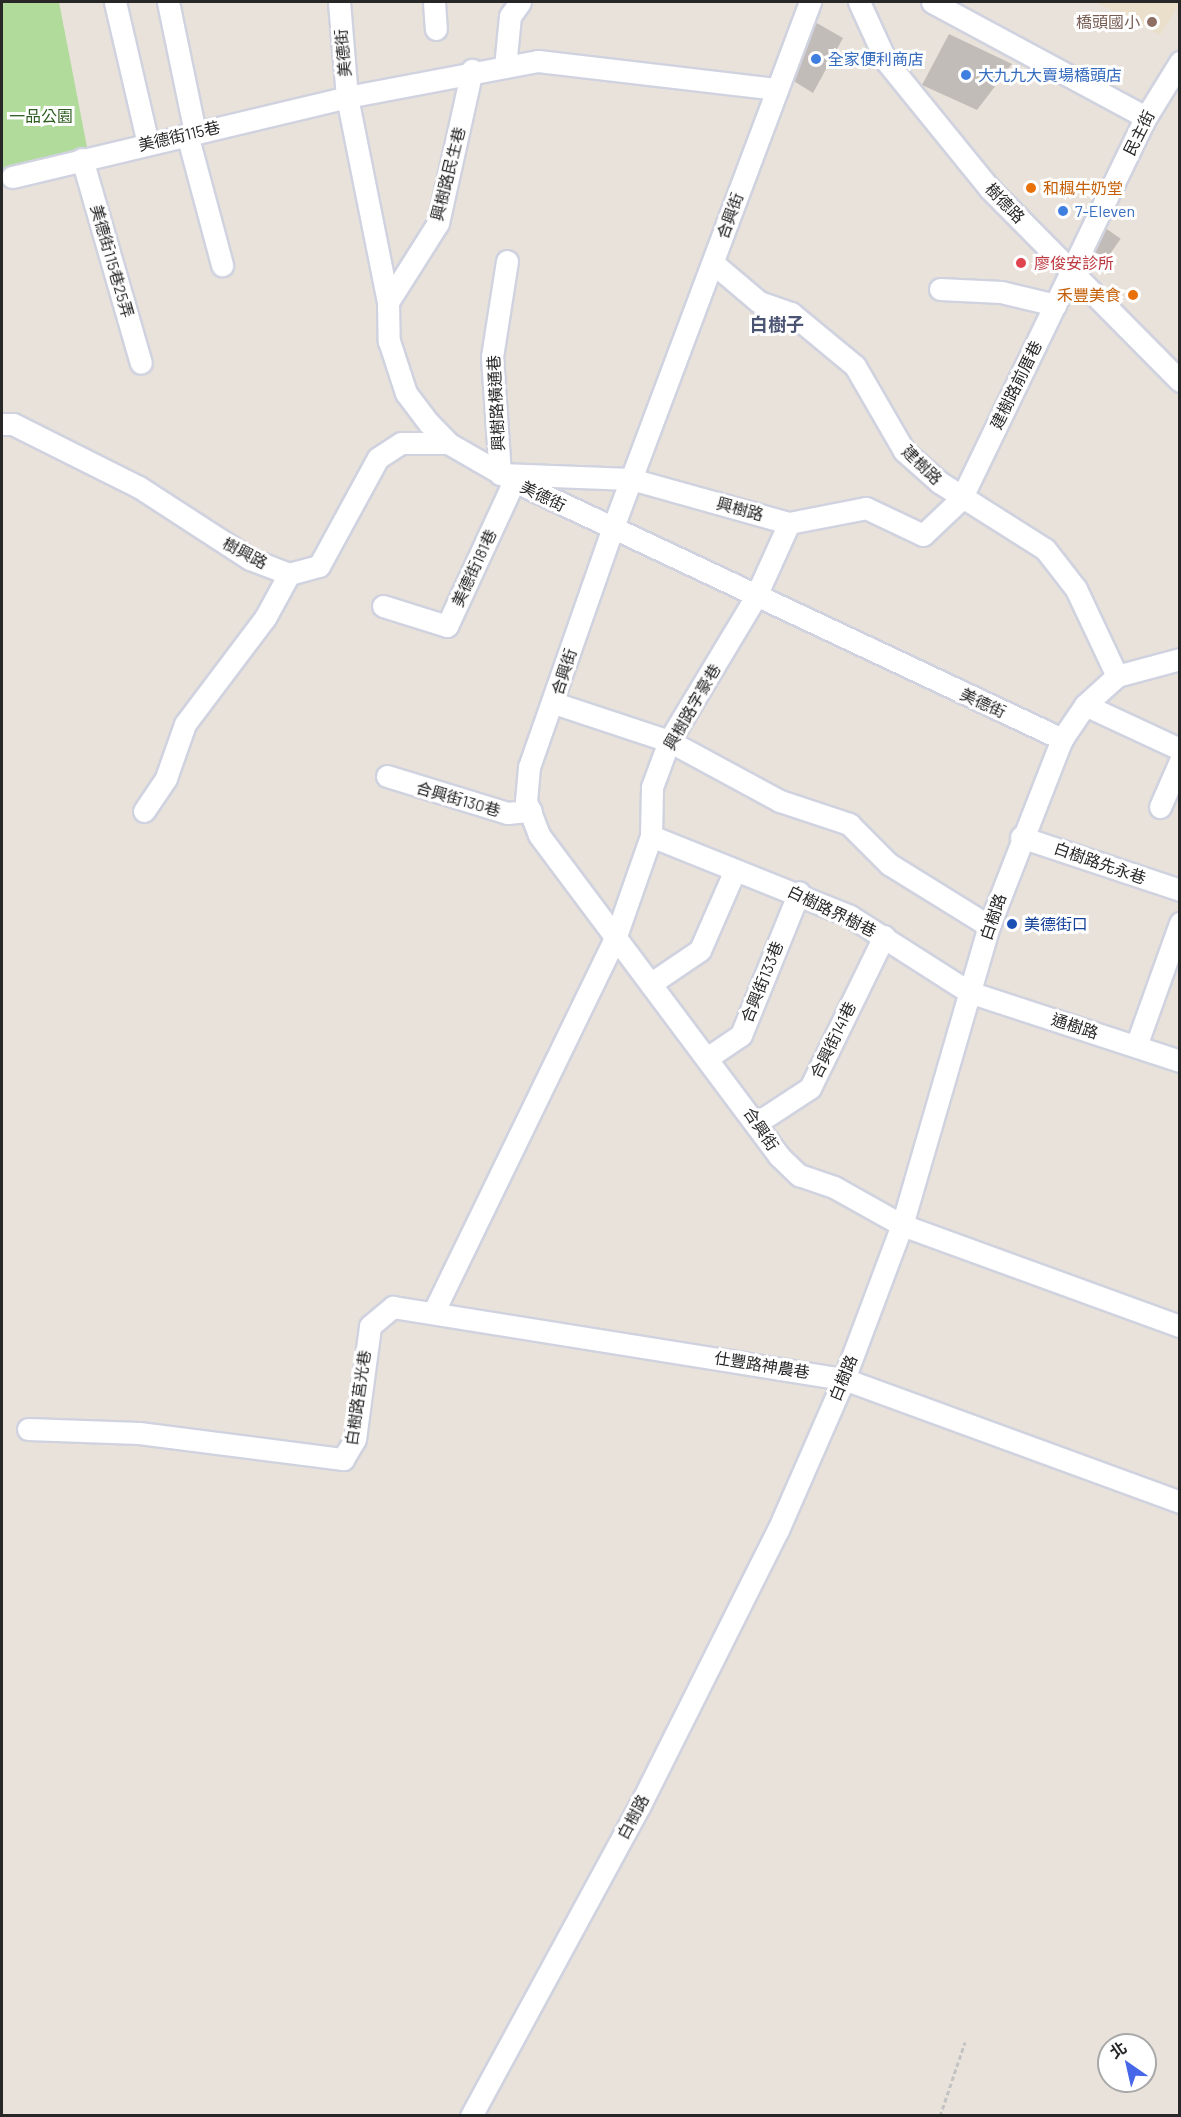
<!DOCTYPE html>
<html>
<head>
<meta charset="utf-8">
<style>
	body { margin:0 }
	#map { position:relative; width:1181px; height:2117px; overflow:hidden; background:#e9e2da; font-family:Barlow,"Noto Sans TC",sans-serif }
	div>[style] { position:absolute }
	.education>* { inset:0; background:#e9dfca }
	.green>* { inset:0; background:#b1db9b }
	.building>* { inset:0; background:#c1bcb7; transform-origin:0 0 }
	.path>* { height:3px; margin-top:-1.5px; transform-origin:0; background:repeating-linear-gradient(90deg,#c3c3c3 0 4.5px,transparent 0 7.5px) }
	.roads { filter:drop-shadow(2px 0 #d0d3df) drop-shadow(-2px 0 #d0d3df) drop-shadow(0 2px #d0d3df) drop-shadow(0 -2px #d0d3df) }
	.minor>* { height:21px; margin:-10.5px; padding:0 10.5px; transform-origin:10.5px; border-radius:10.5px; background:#fff }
	.dots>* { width:16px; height:16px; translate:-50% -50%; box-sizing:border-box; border:3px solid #fff; border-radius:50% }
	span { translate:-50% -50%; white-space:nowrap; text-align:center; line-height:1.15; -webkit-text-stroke:6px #fff; paint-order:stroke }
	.education-label { font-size:16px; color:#785e54 }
	.right { translate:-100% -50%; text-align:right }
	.street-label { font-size:16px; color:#272727 }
	.shop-label { font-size:16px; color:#366cbe }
	.left { translate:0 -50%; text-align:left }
	.park-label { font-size:16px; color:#2d5d1f }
	.food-label { font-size:16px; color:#c56008 }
	.health-label { font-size:16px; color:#be3a42 }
	.transit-label { font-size:16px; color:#164399 }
	.neighbourhood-label { font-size:18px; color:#4c5473; font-weight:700 }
	.frame { position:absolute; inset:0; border:3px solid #272727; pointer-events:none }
	.north { position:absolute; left:1097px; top:2033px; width:60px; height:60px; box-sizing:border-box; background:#fff; border:2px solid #a9a9a9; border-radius:50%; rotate:326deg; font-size:16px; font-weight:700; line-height:24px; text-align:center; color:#272727 }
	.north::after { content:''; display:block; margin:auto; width:21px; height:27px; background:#4767e9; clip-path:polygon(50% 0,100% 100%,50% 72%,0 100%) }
</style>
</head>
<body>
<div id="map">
	<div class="education">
		<div style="clip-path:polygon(1096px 2px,1179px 2px,1180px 4px,1160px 35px)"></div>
	</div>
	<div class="green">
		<div style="clip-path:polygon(2px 2px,59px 2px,87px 147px,2px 174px)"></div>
	</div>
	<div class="building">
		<div style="clip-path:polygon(815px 22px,843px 38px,813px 93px,792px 80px)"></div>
		<div style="clip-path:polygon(949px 34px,1012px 64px,977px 110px,922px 85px)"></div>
		<div style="left:1101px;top:225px;width:24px;height:39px;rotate:35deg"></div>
	</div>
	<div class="path">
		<div style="left:940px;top:2116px;width:78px;rotate:-71.3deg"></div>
	</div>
	<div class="roads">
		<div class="minor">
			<div style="left:115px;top:2px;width:146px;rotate:76.9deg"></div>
			<div style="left:168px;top:2px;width:133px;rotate:78.3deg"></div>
			<div style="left:339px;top:2px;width:95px;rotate:85.2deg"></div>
			<div style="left:347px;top:97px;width:209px;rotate:78.7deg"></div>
			<div style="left:388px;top:302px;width:39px;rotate:89deg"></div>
			<div style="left:389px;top:341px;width:55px;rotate:71.9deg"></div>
			<div style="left:406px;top:393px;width:38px;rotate:53deg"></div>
			<div style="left:429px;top:423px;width:28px;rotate:46deg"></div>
			<div style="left:448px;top:443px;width:76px;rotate:29.9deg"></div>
			<div style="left:514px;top:481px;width:606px;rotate:25.21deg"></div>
			<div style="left:434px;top:2px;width:27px;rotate:86deg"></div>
			<div style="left:810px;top:2px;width:564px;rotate:110.56deg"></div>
			<div style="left:612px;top:530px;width:251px;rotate:109.3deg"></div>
			<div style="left:529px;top:767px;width:34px;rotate:95deg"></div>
			<div style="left:526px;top:801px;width:36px;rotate:69deg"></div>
			<div style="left:539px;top:835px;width:401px;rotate:53.2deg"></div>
			<div style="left:779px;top:1156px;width:28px;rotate:44deg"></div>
			<div style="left:799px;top:1175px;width:37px;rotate:19deg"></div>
			<div style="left:834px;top:1187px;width:78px;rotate:29.2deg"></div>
			<div style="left:902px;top:1225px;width:296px;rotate:20deg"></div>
			<div style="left:859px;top:2px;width:65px;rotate:65.4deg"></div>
			<div style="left:886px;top:61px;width:165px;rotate:50.9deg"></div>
			<div style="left:990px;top:189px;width:270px;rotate:45.3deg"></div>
			<div style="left:932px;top:2px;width:243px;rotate:28.3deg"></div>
			<div style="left:505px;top:67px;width:51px;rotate:-84.4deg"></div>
			<div style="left:510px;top:16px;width:17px;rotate:-54deg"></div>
			<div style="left:187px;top:134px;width:136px;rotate:75deg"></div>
			<div style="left:82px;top:159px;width:212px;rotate:73.9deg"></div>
			<div style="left:12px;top:177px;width:344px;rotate:-13.4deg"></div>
			<div style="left:347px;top:97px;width:194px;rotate:-10.7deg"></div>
			<div style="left:538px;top:61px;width:241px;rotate:6.7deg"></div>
			<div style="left:507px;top:261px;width:97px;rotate:98.9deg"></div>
			<div style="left:492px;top:357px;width:117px;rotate:86.1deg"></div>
			<div style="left:500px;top:474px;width:131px;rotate:2.2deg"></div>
			<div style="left:631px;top:479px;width:164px;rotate:15.6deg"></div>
			<div style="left:789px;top:523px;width:78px;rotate:-11deg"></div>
			<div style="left:866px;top:508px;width:63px;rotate:25.3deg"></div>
			<div style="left:923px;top:535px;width:52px;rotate:-43.5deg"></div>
			<div style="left:961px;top:499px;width:424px;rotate:-64.2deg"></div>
			<div style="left:1146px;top:117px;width:65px;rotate:-58.3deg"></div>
			<div style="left:713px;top:263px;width:60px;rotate:40.3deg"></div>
			<div style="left:759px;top:302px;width:34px;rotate:19deg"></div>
			<div style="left:791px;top:313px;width:83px;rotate:39.6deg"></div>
			<div style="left:855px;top:366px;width:98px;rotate:60deg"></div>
			<div style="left:904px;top:451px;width:47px;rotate:41.5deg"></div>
			<div style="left:939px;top:482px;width:125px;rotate:32.3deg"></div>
			<div style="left:1045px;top:549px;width:51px;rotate:52.2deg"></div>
			<div style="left:1076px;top:589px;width:96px;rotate:64.8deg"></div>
			<div style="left:940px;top:289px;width:61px;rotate:2.8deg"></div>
			<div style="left:1001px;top:292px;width:56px;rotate:13.5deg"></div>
			<div style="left:388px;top:302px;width:93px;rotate:-57.7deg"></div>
			<div style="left:438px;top:223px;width:157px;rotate:-77.5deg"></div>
			<div style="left:2px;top:424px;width:11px"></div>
			<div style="left:13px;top:424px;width:141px;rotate:26.6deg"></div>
			<div style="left:139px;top:487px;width:132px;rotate:33deg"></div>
			<div style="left:250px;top:559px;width:42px;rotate:21deg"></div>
			<div style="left:289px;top:574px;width:31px;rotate:-15deg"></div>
			<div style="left:319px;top:566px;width:123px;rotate:-61.4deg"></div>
			<div style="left:378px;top:458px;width:27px;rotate:-33deg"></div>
			<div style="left:401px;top:443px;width:47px"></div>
			<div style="left:383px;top:606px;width:67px;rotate:17.4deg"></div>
			<div style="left:447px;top:626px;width:160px;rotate:-65.2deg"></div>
			<div style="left:554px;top:703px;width:121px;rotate:18.3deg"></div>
			<div style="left:669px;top:741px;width:126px;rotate:28.4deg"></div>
			<div style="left:780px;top:801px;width:73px;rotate:18.4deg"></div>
			<div style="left:849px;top:824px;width:57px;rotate:45deg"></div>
			<div style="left:889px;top:864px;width:118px;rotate:31.8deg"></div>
			<div style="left:1085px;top:705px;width:105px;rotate:24.9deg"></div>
			<div style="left:387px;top:776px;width:126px;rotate:17.1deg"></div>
			<div style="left:507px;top:813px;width:24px;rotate:-5deg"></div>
			<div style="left:1160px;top:807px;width:50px;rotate:-66.5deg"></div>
			<div style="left:144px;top:811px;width:40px;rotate:-56deg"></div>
			<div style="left:166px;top:778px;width:57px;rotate:-70.6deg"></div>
			<div style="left:185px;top:724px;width:133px;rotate:-53deg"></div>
			<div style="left:265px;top:618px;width:50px;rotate:-61.4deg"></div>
			<div style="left:651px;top:836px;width:214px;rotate:21.9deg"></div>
			<div style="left:850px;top:916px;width:141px;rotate:32.6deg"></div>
			<div style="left:969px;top:992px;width:222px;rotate:18.1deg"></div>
			<div style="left:1021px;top:837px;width:168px;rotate:18.4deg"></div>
			<div style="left:653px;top:982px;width:57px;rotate:-34.2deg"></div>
			<div style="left:700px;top:950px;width:85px;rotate:-66.4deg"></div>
			<div style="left:1136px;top:1046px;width:131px;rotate:-70.3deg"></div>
			<div style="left:707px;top:1058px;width:41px;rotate:-34.1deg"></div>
			<div style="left:741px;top:1035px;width:154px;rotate:-67.9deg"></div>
			<div style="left:758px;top:1122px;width:62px;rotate:-33.2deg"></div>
			<div style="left:810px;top:1088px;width:169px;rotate:-64deg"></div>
			<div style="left:434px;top:1311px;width:417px;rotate:-64.1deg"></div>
			<div style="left:616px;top:936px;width:106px;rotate:-70.7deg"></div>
			<div style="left:651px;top:836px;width:49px;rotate:-88.8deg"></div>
			<div style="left:652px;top:787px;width:49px;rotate:-69.7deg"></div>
			<div style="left:669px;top:741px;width:167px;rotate:-59deg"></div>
			<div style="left:755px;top:598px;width:82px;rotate:-65.6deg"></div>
			<div style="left:28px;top:1429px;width:111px;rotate:2.1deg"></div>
			<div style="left:139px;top:1433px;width:206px;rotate:7.3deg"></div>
			<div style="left:343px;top:1459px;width:23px;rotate:-59deg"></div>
			<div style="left:355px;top:1439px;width:114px;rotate:-82.4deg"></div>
			<div style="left:370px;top:1326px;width:30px;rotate:-40deg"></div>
			<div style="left:393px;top:1307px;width:457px;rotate:9.1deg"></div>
			<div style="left:844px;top:1379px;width:358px;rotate:20.1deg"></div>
			<div style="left:471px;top:2116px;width:352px;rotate:-61.5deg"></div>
			<div style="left:639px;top:1807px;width:310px;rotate:-63.4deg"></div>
			<div style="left:778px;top:1530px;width:165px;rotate:-66.4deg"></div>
			<div style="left:844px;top:1379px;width:165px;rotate:-69.4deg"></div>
			<div style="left:902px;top:1225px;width:311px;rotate:-73.8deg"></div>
			<div style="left:989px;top:926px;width:201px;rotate:-68.7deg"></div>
			<div style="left:1062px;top:739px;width:41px;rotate:-55.9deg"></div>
			<div style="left:1085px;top:705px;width:43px;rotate:-42.2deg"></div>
			<div style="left:1117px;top:676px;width:65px;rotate:-15.1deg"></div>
		</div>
	</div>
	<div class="dots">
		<div style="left:1152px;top:22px;background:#8d6e63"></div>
		<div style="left:816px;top:59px;background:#3f7fe0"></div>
		<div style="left:966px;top:75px;background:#3f7fe0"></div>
		<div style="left:1031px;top:188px;background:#e8710a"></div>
		<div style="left:1063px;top:211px;background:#3f7fe0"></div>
		<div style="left:1021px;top:263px;background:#e0444e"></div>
		<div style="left:1133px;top:295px;background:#e8710a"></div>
		<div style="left:1012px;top:924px;background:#1a4fb4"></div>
	</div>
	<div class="education-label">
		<span class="right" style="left:1140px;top:22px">橋頭國小</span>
	</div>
	<div class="street-label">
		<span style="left:343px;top:53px;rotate:-95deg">美德街</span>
		<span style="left:1139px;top:133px;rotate:-63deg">民主街</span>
		<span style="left:179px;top:136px;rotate:-13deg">美德街115巷</span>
		<span style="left:448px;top:174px;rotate:-76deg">興樹路民生巷</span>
		<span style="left:1005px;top:203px;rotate:46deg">樹德路</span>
		<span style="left:730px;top:216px;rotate:-70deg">合興街</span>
		<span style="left:112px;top:261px;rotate:74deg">美德街115巷25弄</span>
		<span style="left:1016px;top:385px;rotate:-64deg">建樹路前厝巷</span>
		<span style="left:496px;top:403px;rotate:-93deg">興樹路橫通巷</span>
		<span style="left:922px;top:465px;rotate:44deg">建樹路</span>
		<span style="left:543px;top:496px;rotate:26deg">美德街</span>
		<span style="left:740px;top:509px;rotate:15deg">興樹路</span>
		<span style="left:245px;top:553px;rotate:28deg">樹興路</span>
		<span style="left:474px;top:568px;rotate:-65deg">美德街181巷</span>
		<span style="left:564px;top:672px;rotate:-72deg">合興街</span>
		<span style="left:983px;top:703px;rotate:25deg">美德街</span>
		<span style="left:692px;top:707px;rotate:-60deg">興樹路字豪巷</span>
		<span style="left:458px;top:799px;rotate:16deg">合興街130巷</span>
		<span style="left:1100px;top:863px;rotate:19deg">白樹路先永巷</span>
		<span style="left:832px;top:911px;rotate:26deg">白樹路界樹巷</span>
		<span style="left:993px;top:917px;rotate:-71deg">白樹路</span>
		<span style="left:762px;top:982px;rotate:-68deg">合興街133巷</span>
		<span style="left:1075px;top:1026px;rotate:18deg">通樹路</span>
		<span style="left:833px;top:1040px;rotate:-64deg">合興街141巷</span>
		<span style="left:761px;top:1129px;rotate:56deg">合興街</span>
		<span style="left:762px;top:1365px;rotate:9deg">仕豐路神農巷</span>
		<span style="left:843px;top:1378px;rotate:-68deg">白樹路</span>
		<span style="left:358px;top:1398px;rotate:-82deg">白樹路莒光巷</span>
		<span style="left:633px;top:1817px;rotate:-62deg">白樹路</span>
	</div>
	<div class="shop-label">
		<span class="left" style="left:828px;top:59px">全家便利商店</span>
		<span class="left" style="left:978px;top:75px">大九九大賣場橋頭店</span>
		<span class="left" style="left:1075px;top:211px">7-Eleven</span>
	</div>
	<div class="park-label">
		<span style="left:41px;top:116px">一品公園</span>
	</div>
	<div class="food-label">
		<span class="left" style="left:1043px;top:188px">和楓牛奶堂</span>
		<span class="right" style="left:1121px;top:295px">禾豐美食</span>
	</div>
	<div class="health-label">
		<span class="left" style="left:1034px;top:263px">廖俊安診所</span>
	</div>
	<div class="transit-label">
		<span class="left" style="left:1024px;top:924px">美德街口</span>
	</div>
	<div class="neighbourhood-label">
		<span style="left:777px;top:324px">白樹子</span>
	</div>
	<div class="frame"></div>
	<div class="north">北</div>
</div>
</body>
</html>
